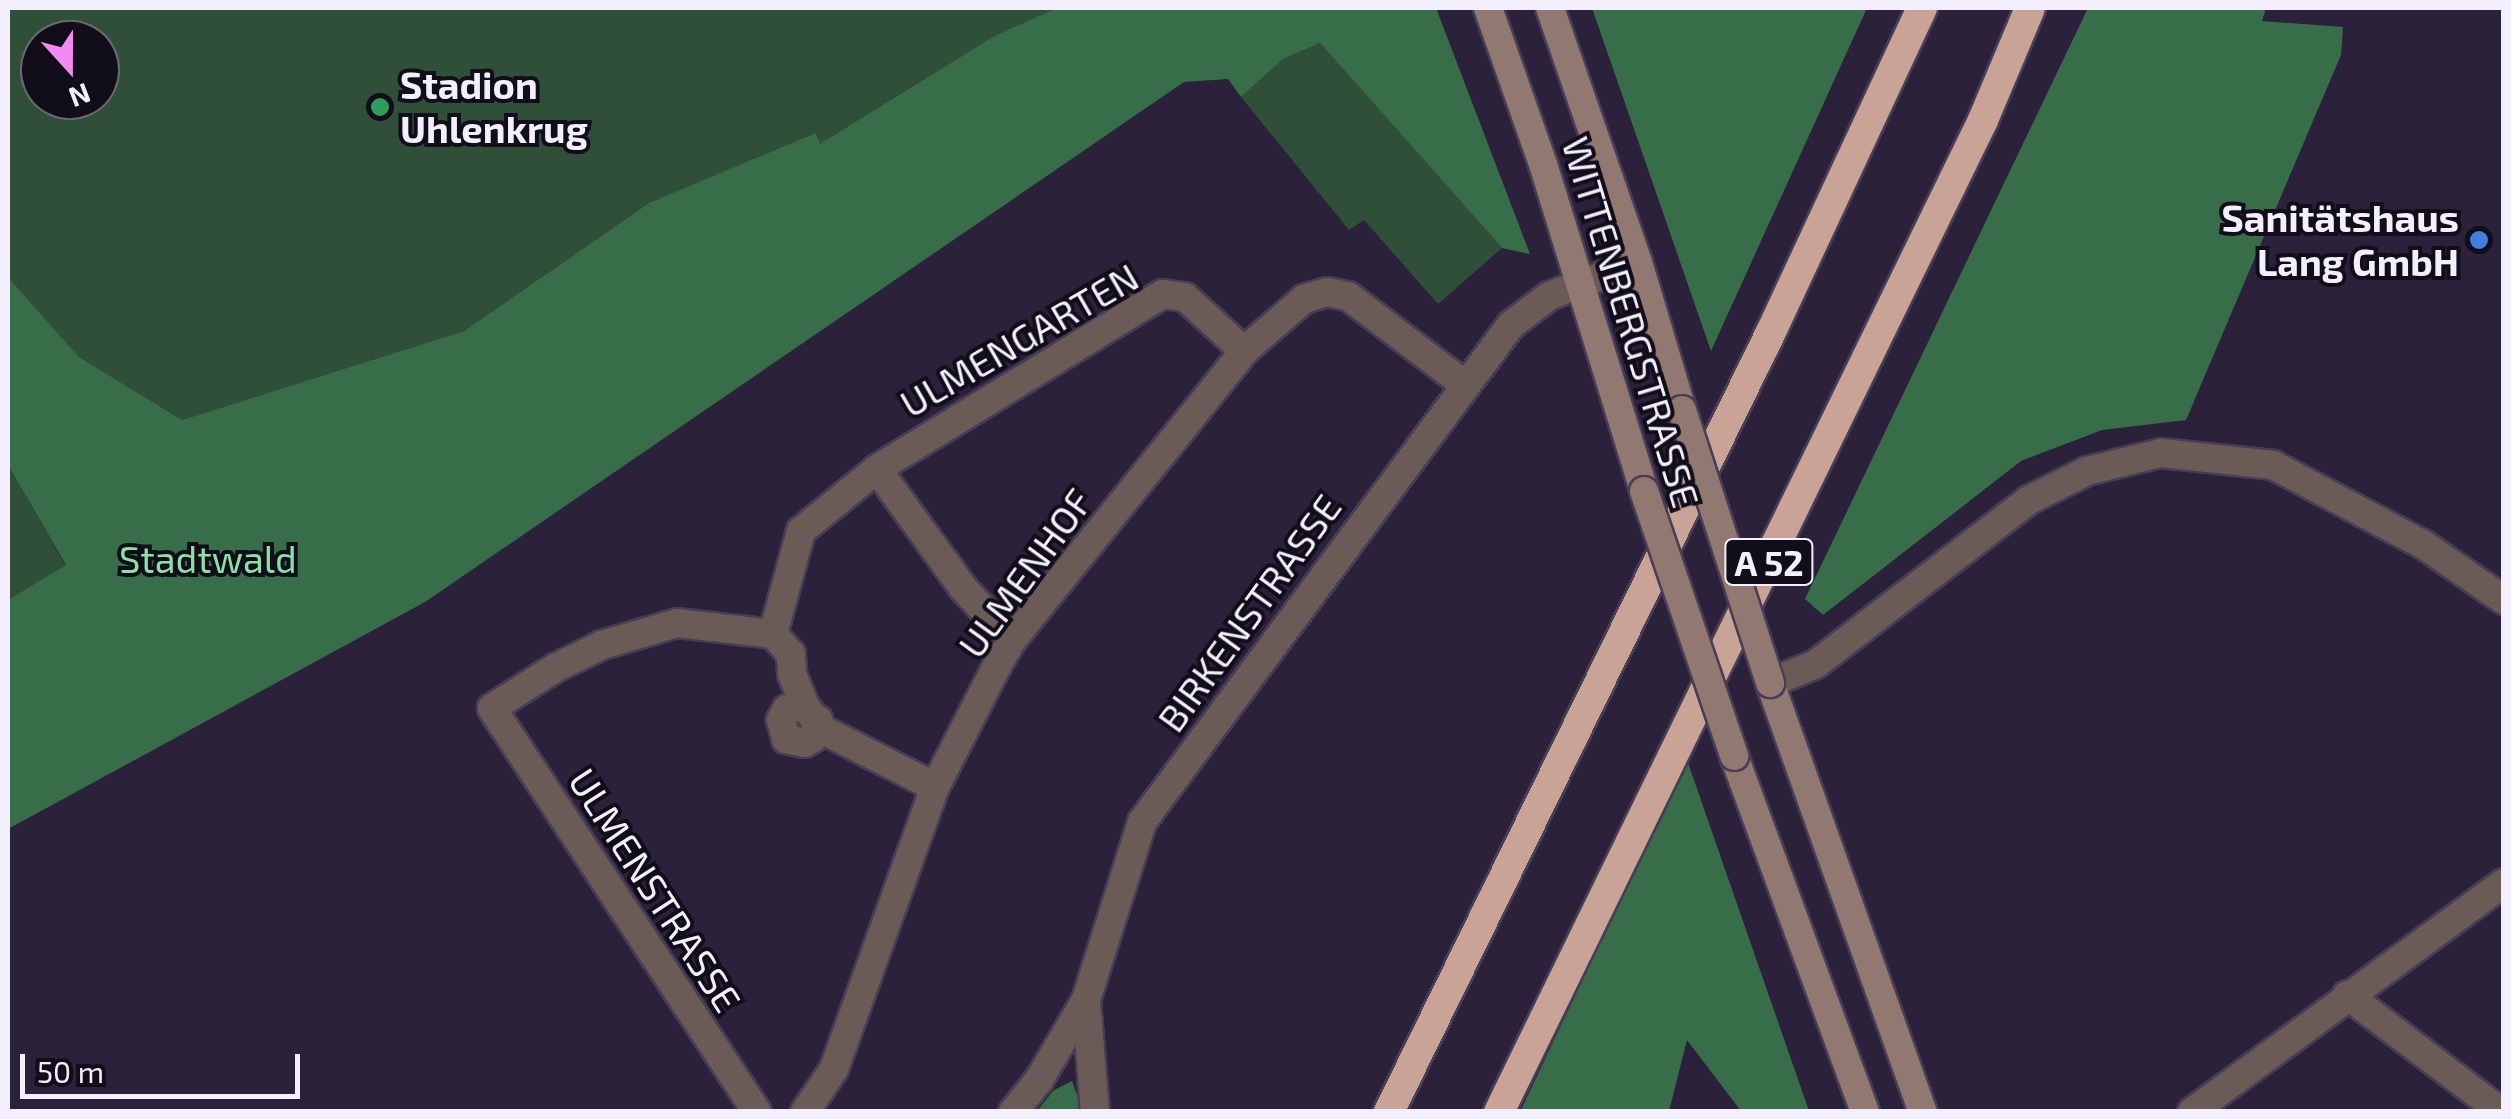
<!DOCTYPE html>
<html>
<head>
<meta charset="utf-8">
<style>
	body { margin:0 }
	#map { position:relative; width:2511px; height:1119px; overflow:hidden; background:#2b213b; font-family:"Exo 2",sans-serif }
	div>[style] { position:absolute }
	.green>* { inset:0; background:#304f39 }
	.forest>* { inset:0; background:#376e49 }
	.roads { filter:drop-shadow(2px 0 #473e56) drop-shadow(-2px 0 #473e56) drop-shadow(0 2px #473e56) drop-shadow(0 -2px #473e56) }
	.minor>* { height:28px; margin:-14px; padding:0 14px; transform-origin:14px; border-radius:14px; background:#6b5b56 }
	.secondary>* { height:28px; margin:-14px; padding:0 14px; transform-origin:14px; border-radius:14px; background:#917870 }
	.motorway>* { height:30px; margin:-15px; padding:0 15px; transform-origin:15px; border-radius:15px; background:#c9a396 }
	.bridges { filter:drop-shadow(2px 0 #473e56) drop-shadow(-2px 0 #473e56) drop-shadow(0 2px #473e56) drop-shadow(0 -2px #473e56) }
	.secondary-bridge>* { height:28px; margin:-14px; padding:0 14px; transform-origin:14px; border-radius:14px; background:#917870 }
	.dots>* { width:28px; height:28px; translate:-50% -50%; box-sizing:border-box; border:5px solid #110d19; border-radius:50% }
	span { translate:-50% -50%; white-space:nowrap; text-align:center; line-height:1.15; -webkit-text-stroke:8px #110d19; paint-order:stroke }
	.shield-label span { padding:2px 8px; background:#110d19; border:2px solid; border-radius:8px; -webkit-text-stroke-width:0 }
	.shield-label { font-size:35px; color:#f3effd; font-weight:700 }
	.poi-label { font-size:38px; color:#f3effd; font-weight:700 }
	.left { translate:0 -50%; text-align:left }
	.right { translate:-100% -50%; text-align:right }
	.street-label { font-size:38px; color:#f3effd }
	.park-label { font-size:38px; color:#8ddfa5 }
	.frame { position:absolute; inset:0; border:10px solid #f3effd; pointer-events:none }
	.north { position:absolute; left:20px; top:20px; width:100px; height:100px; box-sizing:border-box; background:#110d19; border:2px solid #6b6774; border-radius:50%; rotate:159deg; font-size:28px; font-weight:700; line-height:40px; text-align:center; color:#f3effd }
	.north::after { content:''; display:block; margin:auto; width:35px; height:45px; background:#f38af1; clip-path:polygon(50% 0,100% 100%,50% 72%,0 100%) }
	.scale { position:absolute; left:20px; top:1054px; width:280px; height:45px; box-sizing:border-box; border:5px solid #f3effd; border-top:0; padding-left:12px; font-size:30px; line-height:35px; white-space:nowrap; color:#f3effd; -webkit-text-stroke:8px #110d19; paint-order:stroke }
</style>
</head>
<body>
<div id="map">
	<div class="green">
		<div style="clip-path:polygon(evenodd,8px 8px,1057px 8px,996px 35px,820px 145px,817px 134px,649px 203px,464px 331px,182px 420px,79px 357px,8px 277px,8px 8px,40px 40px,100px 40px,100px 100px,40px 100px,40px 40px)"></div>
		<div style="clip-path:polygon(1320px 43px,1502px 248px,1438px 304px,1364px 220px,1349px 230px,1241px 97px,1283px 59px)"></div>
		<div style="clip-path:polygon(8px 465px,66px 566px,8px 600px)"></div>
	</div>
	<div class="forest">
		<div style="clip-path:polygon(1057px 8px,1436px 8px,1530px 254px,1502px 248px,1320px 43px,1283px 59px,1241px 97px,1228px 79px,1184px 82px,425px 602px,8px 829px,8px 600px,66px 565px,8px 465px,8px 277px,79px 357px,182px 420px,464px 331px,649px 203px,816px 133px,820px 144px,996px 35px)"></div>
		<div style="clip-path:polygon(1592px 8px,1867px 8px,1711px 351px)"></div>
		<div style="clip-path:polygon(2088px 8px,2266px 8px,2262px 21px,2343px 27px,2341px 55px,2186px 420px,2102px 430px,2021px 461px,1823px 615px,1805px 599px)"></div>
		<div style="clip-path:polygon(1687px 760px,1809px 1111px,1741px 1111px,1687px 1040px,1669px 1111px,1520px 1112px)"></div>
		<div style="clip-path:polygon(1072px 1081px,1079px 1100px,1078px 1111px,1037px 1111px,1054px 1090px)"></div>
	</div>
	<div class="roads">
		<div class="minor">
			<div style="left:877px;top:469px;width:147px;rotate:54.1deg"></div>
			<div style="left:963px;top:588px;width:71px;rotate:46.7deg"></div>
			<div style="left:1770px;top:683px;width:50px;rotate:-22.4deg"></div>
			<div style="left:1816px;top:664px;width:269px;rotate:-37.6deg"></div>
			<div style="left:2029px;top:500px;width:65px;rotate:-26.6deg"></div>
			<div style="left:2087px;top:471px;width:76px;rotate:-13.7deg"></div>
			<div style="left:2161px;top:453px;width:113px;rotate:6.1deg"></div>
			<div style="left:2273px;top:465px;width:171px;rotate:27.9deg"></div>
			<div style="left:2424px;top:545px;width:97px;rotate:34.5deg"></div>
			<div style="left:805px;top:706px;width:18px;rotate:171deg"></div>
			<div style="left:787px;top:709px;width:13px;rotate:119deg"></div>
			<div style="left:781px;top:720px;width:20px;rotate:75deg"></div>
			<div style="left:786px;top:739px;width:19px;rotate:12deg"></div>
			<div style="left:805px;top:743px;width:9px;rotate:-32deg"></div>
			<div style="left:813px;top:738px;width:19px;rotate:-74deg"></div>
			<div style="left:935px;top:787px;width:126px;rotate:-153deg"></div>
			<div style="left:823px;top:730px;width:30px;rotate:-127deg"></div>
			<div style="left:805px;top:706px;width:35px;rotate:-112deg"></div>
			<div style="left:792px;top:674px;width:20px;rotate:-93deg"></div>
			<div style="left:791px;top:654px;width:27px;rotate:-132deg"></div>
			<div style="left:773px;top:634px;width:107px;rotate:-74.8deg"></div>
			<div style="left:801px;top:531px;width:98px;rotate:-39.2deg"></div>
			<div style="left:877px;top:469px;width:335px;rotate:-31.5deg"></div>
			<div style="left:1163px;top:294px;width:22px;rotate:8deg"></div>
			<div style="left:1185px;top:297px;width:80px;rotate:42.5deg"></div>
			<div style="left:2347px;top:995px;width:193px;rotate:37.2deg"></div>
			<div style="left:757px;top:1112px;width:483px;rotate:-123.3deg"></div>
			<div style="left:492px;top:708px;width:75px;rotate:-32.4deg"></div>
			<div style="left:555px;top:668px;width:52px;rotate:-26.1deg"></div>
			<div style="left:602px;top:645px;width:78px;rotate:-16.3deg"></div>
			<div style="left:677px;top:623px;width:97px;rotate:6.5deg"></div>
			<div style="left:805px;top:1112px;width:52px;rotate:-56deg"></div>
			<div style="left:834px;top:1069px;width:300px;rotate:-70.3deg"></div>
			<div style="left:935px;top:787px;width:136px;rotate:-62.9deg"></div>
			<div style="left:997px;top:666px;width:30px;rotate:-60deg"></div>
			<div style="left:1012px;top:640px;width:371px;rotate:-51.2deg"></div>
			<div style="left:1244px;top:351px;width:79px;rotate:-40.9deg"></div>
			<div style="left:1304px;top:299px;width:24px;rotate:-17deg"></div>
			<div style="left:1327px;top:292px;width:21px;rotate:11deg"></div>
			<div style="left:1348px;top:296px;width:146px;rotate:37.2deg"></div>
			<div style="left:1013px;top:1112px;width:41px;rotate:-50.9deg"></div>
			<div style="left:1039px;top:1080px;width:93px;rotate:-59.6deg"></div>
			<div style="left:1095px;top:1112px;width:112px;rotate:-94.6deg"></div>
			<div style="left:1086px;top:1000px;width:187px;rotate:-72.5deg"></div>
			<div style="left:1142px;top:822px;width:619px;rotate:-53.41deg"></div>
			<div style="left:1511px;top:325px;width:48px;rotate:-37.3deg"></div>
			<div style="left:1549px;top:296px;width:95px;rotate:-20.9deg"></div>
			<div style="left:2192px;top:1112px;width:387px;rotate:-36.3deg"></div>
		</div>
		<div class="secondary">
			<div style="left:1488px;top:8px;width:165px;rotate:70.6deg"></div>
			<div style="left:1543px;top:164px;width:342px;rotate:72.8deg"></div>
			<div style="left:1550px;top:8px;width:269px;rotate:70.9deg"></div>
			<div style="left:1638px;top:262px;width:154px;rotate:73.4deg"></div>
			<div style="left:1770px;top:683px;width:455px;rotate:70.4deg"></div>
			<div style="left:1734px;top:756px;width:379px;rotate:69.8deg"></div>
		</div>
		<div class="motorway">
			<div style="left:1389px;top:1112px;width:869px;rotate:-63.91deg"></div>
			<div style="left:1771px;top:332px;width:357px;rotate:-65deg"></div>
			<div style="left:1499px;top:1112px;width:1104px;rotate:-63.99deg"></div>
			<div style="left:1983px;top:120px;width:121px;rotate:-67.2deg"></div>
		</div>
	</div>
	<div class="bridges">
		<div class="secondary-bridge">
			<div style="left:1682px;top:410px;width:287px;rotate:72.1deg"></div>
			<div style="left:1644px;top:491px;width:280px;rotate:71.2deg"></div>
		</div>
	</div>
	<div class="dots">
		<div style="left:380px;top:107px;background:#2e9e5b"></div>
		<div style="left:2479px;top:240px;background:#3f7fe0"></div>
	</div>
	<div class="shield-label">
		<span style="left:1769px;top:562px">A 52</span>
	</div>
	<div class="poi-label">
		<span class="left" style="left:400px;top:107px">Stadion<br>Uhlenkrug</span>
		<span class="right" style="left:2459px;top:240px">Sanitätshaus<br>Lang GmbH</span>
	</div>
	<div class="street-label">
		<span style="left:1631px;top:322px;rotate:73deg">WITTENBERGSTRASSE</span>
		<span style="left:1019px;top:340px;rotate:-30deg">ULMENGARTEN</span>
		<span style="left:1025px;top:573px;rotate:-54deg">ULMENHOF</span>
		<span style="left:1249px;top:613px;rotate:-54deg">BIRKENSTRASSE</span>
		<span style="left:655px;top:890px;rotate:57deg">ULMENSTRASSE</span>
	</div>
	<div class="park-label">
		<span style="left:208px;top:559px">Stadtwald</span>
	</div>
	<div class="frame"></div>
	<div class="north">N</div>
	<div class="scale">50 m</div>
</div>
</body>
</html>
